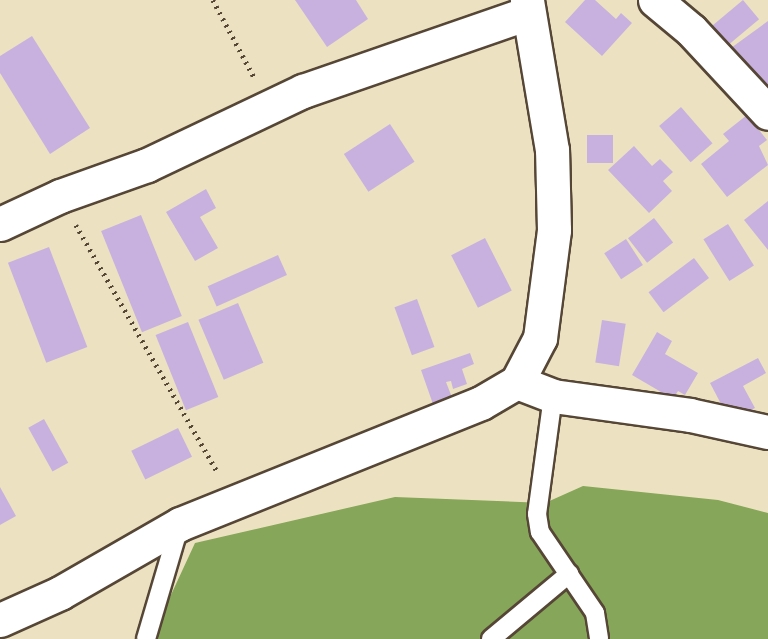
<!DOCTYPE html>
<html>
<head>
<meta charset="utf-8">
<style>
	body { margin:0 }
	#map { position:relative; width:768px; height:639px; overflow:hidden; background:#ece2c1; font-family:"Playpen Sans",sans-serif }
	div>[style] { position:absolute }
	.forest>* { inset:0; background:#86a659 }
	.building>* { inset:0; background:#c9b1df; transform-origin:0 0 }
	.path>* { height:4.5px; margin-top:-2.25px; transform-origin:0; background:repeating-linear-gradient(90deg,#564636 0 2px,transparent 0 7px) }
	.roads { filter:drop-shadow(2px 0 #564636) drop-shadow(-2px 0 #564636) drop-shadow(0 2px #564636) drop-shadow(0 -2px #564636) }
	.service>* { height:18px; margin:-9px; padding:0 9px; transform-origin:9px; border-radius:9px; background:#fff }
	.minor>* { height:33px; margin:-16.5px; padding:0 16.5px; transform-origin:16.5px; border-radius:16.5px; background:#fff }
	span { translate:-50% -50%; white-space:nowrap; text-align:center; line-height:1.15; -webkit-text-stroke:7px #fbf7ec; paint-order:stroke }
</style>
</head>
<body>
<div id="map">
	<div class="forest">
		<div style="clip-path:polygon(583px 486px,718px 500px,768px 513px,768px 639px,155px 639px,157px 625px,195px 543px,395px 497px,545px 503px)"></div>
	</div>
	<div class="building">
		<div style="clip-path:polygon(295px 0,356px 0,368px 19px,327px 47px)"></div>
		<div style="clip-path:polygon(585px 0,595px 0,616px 19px,621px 13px,632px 23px,602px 56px,565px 22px)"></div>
		<div style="left:743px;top:0;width:25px;height:48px;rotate:50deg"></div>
		<div style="clip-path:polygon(768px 21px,768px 92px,724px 53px)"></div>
		<div style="clip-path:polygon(32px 36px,90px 128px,50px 154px,0 73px,0 56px)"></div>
		<div style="left:681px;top:107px;width:48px;height:29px;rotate:49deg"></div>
		<div style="clip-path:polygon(747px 115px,767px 140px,759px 146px,768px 165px,727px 197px,701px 164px,729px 141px,723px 134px)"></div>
		<div style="left:390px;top:124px;width:45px;height:55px;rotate:57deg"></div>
		<div style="left:587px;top:135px;width:26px;height:28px"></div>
		<div style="clip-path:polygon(634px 146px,652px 166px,660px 159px,673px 172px,663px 181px,672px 191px,649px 213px,608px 170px)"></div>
		<div style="clip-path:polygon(206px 189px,216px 208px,200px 217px,218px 248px,195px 261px,166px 212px)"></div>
		<div style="clip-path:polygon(768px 201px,768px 250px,744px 220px)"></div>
		<div style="left:141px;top:215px;width:109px;height:43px;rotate:68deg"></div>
		<div style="left:654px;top:218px;width:31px;height:33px;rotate:52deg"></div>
		<div style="left:728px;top:224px;width:49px;height:29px;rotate:58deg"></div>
		<div style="left:485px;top:238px;width:59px;height:38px;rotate:63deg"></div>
		<div style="left:626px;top:239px;width:31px;height:26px;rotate:57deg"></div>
		<div style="left:49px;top:247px;width:107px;height:44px;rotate:69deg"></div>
		<div style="left:278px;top:255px;width:22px;height:77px;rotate:66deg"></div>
		<div style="left:694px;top:258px;width:25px;height:57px;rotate:53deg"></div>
		<div style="left:417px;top:299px;width:51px;height:24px;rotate:70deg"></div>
		<div style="left:238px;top:303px;width:65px;height:43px;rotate:67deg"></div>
		<div style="left:602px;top:320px;width:24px;height:43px;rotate:9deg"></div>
		<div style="left:188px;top:322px;width:81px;height:35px;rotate:68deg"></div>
		<div style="clip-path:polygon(657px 332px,672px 341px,665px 354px,698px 373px,685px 395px,678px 391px,673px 399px,632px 375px)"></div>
		<div style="clip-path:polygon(470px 353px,474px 364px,462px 369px,467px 384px,453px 389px,451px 381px,446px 382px,453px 400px,434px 407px,421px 370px)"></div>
		<div style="clip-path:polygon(758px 358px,766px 373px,743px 386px,755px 408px,730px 421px,710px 383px)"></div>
		<div style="left:44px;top:419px;width:50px;height:18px;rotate:61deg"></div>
		<div style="left:178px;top:428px;width:32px;height:52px;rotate:64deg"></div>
		<div style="clip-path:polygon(0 487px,16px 516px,0 525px)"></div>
	</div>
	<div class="path">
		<div style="left:213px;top:0;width:89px;rotate:62deg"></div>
		<div style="left:76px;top:225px;width:286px;rotate:60.2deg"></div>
	</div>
	<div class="roads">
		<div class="service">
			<div style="left:553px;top:396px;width:119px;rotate:97.7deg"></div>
			<div style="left:537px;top:514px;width:18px;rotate:81deg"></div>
			<div style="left:540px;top:532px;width:98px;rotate:55.8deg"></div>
			<div style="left:595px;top:613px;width:26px;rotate:81deg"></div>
			<div style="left:146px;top:639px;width:117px;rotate:-73.6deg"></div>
			<div style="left:491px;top:639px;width:102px;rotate:-39.8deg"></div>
		</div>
		<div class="minor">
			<div style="left:655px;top:0;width:47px;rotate:39.8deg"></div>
			<div style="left:691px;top:30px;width:113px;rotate:47.1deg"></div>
			<div style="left:0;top:224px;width:66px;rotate:-25deg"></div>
			<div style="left:60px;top:196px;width:92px;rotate:-19.6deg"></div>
			<div style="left:147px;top:165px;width:173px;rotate:-25.4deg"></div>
			<div style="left:303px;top:91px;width:238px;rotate:-19.1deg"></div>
			<div style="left:517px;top:382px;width:39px;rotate:21deg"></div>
			<div style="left:553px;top:396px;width:138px;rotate:7.9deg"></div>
			<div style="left:690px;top:415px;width:80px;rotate:12.3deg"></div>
			<div style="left:0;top:620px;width:66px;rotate:-24.2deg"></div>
			<div style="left:60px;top:593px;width:138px;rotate:-29.9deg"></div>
			<div style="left:180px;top:524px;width:324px;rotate:-21.9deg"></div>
			<div style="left:481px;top:403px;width:42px;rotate:-30.3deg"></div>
			<div style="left:517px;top:382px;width:50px;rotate:-62.4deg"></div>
			<div style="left:540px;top:338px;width:109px;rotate:-82.6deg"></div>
			<div style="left:554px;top:230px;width:80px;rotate:-91.4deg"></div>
			<div style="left:552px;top:150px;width:152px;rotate:-99.5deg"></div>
		</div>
	</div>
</div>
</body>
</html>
